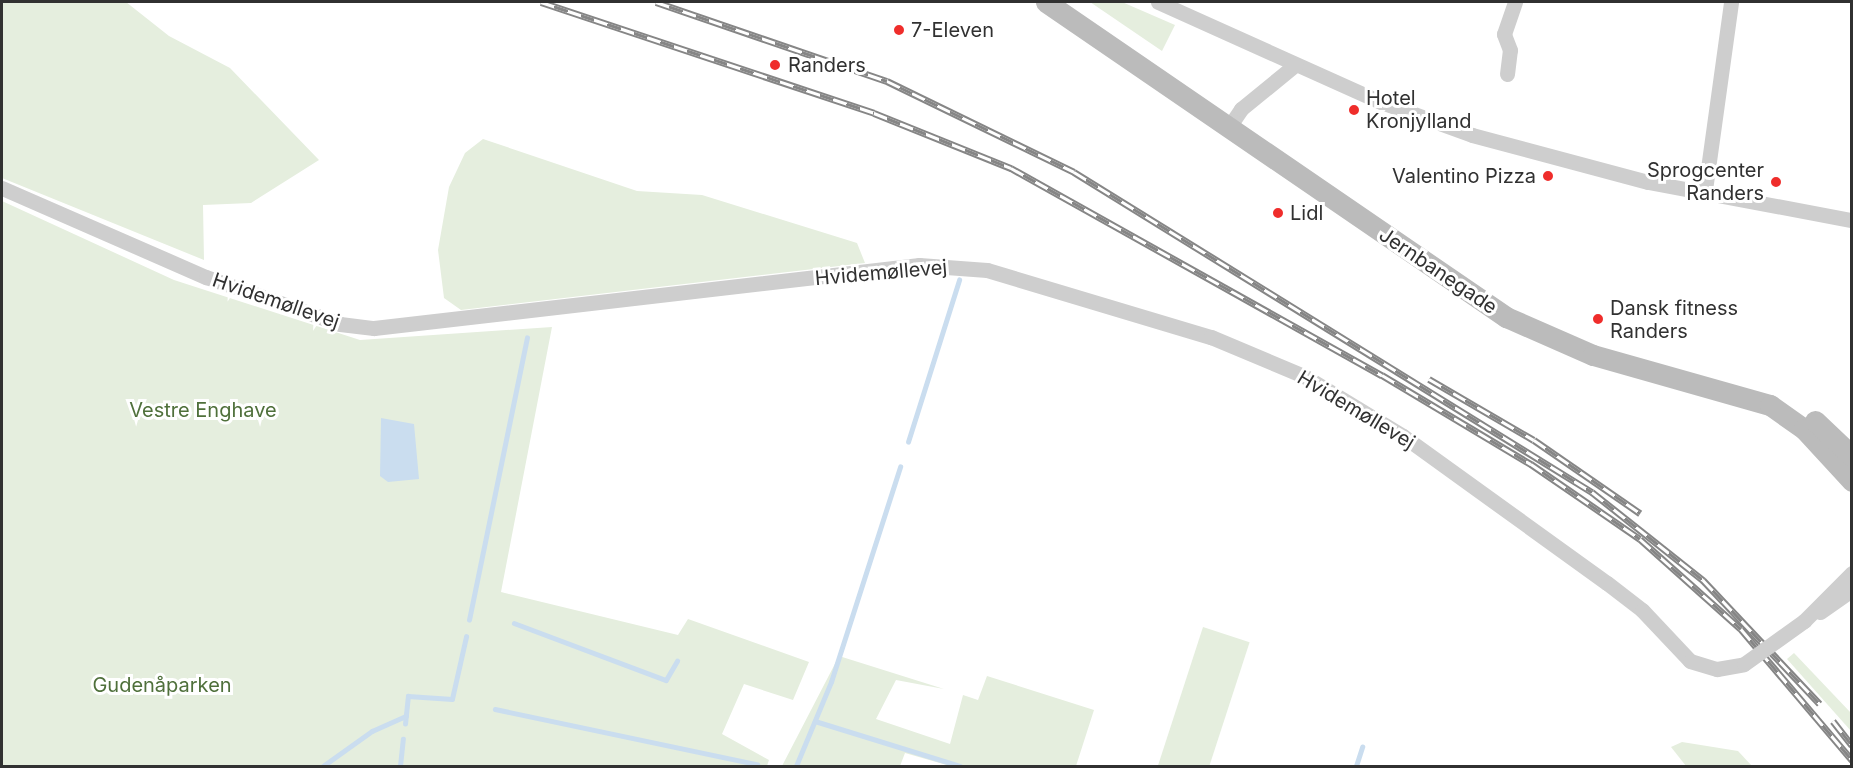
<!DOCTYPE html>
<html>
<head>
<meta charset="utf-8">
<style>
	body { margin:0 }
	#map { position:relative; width:1853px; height:768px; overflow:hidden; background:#fff; font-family:Inter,sans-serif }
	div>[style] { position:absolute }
	.green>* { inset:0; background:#e5eede; transform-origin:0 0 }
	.water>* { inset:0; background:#caddef }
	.stream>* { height:4.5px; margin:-2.25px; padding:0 2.25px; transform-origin:2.25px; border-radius:2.25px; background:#caddef }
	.minor>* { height:15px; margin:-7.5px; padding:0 7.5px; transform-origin:7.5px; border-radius:7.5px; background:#cecece }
	.secondary>* { height:21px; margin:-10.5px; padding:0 10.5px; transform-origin:10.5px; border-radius:10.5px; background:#bbb }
	.rail>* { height:7px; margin-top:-3.5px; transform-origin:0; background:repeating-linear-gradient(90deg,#fff 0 14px,#868686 0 28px); box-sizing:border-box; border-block:2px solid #868686 }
	.minor-bridge>* { height:15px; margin:-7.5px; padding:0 7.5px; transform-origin:7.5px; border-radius:7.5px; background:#cecece }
	.dots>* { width:16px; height:16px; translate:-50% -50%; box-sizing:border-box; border:3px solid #fff; border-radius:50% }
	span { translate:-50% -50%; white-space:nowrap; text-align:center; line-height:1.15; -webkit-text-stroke:6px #fff; paint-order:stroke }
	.poi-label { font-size:20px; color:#313131 }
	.left { translate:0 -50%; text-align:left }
	.right { translate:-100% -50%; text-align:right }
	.street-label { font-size:20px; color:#313131 }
	.park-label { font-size:20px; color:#4f703b }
	.frame { position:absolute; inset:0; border:3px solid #313131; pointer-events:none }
</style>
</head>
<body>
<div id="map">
	<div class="green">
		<div style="clip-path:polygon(2px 2px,126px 2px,169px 36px,230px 68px,319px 160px,251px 203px,203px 205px,204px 260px,2px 178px)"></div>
		<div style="clip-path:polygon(1090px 2px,1122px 2px,1175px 25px,1162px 51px)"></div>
		<div style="clip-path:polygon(483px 139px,637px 191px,702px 195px,857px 243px,865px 263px,461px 310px,444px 298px,438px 250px,449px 187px,465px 153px)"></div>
		<div style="clip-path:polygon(2px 201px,174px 280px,360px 340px,552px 327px,501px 592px,678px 635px,688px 619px,809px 662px,793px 700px,744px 684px,722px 734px,769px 760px,767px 766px,2px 766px)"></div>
		<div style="left:1203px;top:627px;width:49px;height:146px;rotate:18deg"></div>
		<div style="clip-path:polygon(1794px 653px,1851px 713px,1851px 731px,1787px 659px)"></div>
		<div style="clip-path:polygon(839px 656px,944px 689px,896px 680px,876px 719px,950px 744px,963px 695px,978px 700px,987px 676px,1094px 710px,1076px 766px,950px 766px,905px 753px,900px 766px,782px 766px)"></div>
		<div style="clip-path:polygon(1682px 742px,1738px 751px,1752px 766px,1686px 766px,1671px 747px)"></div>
	</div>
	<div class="water">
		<div style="clip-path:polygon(381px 418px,414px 424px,419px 479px,388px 482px,380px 476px)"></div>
	</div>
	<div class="stream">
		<div style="left:908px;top:442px;width:170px;rotate:-72.5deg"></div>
		<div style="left:469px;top:620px;width:288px;rotate:-78.4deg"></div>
		<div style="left:514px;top:623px;width:162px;rotate:20.6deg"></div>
		<div style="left:666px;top:680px;width:22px;rotate:-60deg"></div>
		<div style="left:495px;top:709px;width:268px;rotate:11.9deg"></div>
		<div style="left:815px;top:721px;width:152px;rotate:17.2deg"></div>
		<div style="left:405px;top:724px;width:28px;rotate:-84deg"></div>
		<div style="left:408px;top:696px;width:44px;rotate:3.9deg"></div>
		<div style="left:452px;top:699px;width:64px;rotate:-77.3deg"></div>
		<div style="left:323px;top:766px;width:60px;rotate:-35.5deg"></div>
		<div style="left:372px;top:731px;width:37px;rotate:-24deg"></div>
		<div style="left:400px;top:766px;width:27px;rotate:-84deg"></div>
		<div style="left:796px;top:766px;width:91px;rotate:-67.4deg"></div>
		<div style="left:831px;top:682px;width:226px;rotate:-72.2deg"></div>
		<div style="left:1356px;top:766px;width:20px;rotate:-72deg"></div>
	</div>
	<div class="minor">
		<div style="left:1158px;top:2px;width:244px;rotate:24.2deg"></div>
		<div style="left:1381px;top:102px;width:97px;rotate:19.9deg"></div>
		<div style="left:1472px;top:135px;width:182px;rotate:15deg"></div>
		<div style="left:1648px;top:182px;width:208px;rotate:10.6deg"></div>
		<div style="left:1507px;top:74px;width:24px;rotate:-83deg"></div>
		<div style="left:1510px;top:50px;width:17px;rotate:-111deg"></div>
		<div style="left:1504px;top:34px;width:34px;rotate:-71deg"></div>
		<div style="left:1229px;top:127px;width:22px;rotate:-56deg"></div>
		<div style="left:1241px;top:109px;width:70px;rotate:-39.2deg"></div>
		<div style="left:2px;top:188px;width:223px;rotate:23.6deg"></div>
		<div style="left:206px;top:277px;width:142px;rotate:19.3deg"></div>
		<div style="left:340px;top:324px;width:34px;rotate:7deg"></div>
		<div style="left:374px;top:328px;width:549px;rotate:-6.59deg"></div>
		<div style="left:919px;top:265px;width:68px;rotate:4.2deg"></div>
		<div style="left:987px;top:270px;width:234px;rotate:16.7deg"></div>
		<div style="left:1211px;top:337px;width:101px;rotate:22.8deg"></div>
		<div style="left:1304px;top:376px;width:116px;rotate:31.2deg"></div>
		<div style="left:1403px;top:436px;width:251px;rotate:35.8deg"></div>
		<div style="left:1607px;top:583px;width:44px;rotate:37.6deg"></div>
		<div style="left:1642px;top:610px;width:70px;rotate:46.7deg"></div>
		<div style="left:1690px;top:661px;width:28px;rotate:17deg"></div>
		<div style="left:1717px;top:669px;width:27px;rotate:-10deg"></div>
		<div style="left:1705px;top:190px;width:190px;rotate:-82.1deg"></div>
		<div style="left:1820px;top:612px;width:39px;rotate:-35deg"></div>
		<div style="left:1804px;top:621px;width:68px;rotate:-45deg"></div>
	</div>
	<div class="secondary">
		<div style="left:1046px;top:2px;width:558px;rotate:34.4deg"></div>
		<div style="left:1506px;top:317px;width:95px;rotate:23.6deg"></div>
		<div style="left:1593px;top:355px;width:184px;rotate:15.8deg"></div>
		<div style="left:1770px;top:405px;width:42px;rotate:35.2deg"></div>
		<div style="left:1804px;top:429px;width:71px;rotate:47.3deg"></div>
		<div style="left:1815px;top:421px;width:51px;rotate:43.4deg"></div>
	</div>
	<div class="rail">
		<div style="left:541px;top:2px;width:351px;rotate:18.4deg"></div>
		<div style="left:874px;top:113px;width:148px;rotate:21.9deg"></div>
		<div style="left:1011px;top:168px;width:425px;rotate:29.2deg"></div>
		<div style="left:1382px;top:375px;width:174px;rotate:30.9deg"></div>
		<div style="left:1531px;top:464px;width:132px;rotate:34.5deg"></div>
		<div style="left:1640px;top:539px;width:135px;rotate:41.7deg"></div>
		<div style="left:1741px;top:629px;width:172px;rotate:49.7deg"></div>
		<div style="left:656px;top:2px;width:244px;rotate:18.9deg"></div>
		<div style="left:887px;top:81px;width:208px;rotate:25.9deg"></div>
		<div style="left:1074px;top:172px;width:609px;rotate:31.71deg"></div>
		<div style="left:1592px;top:492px;width:142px;rotate:38.4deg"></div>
		<div style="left:1703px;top:580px;width:170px;rotate:46.7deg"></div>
		<div style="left:1429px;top:379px;width:121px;rotate:30.2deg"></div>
		<div style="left:1534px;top:440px;width:129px;rotate:34.6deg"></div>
		<div style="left:1833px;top:721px;width:31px;rotate:52deg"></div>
	</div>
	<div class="minor-bridge">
		<div style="left:1744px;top:664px;width:74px;rotate:-35.6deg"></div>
	</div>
	<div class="dots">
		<div style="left:899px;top:30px;background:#ef2d2b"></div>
		<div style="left:775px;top:65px;background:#ef2d2b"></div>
		<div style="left:1354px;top:110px;background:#ef2d2b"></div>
		<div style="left:1548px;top:176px;background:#ef2d2b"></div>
		<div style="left:1776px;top:182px;background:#ef2d2b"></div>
		<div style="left:1278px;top:213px;background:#ef2d2b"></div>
		<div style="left:1598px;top:319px;background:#ef2d2b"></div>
	</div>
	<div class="poi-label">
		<span class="left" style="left:911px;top:30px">7-Eleven</span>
		<span class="left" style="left:788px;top:65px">Randers</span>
		<span class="left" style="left:1366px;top:110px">Hotel<br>Kronjylland</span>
		<span class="right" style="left:1764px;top:182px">Sprogcenter<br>Randers</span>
		<span class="right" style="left:1536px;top:176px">Valentino Pizza</span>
		<span class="left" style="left:1290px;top:213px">Lidl</span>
		<span class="left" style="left:1610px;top:320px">Dansk fitness<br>Randers</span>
	</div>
	<div class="street-label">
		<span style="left:1438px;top:271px;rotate:34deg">Jernbanegade</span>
		<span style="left:881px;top:273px;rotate:-5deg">Hvidemøllevej</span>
		<span style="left:276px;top:301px;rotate:19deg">Hvidemøllevej</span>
		<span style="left:1356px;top:410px;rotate:31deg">Hvidemøllevej</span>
	</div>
	<div class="park-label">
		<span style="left:203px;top:410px">Vestre Enghave</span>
		<span style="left:162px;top:685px">Gudenåparken</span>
	</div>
	<div class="frame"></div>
</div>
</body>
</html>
